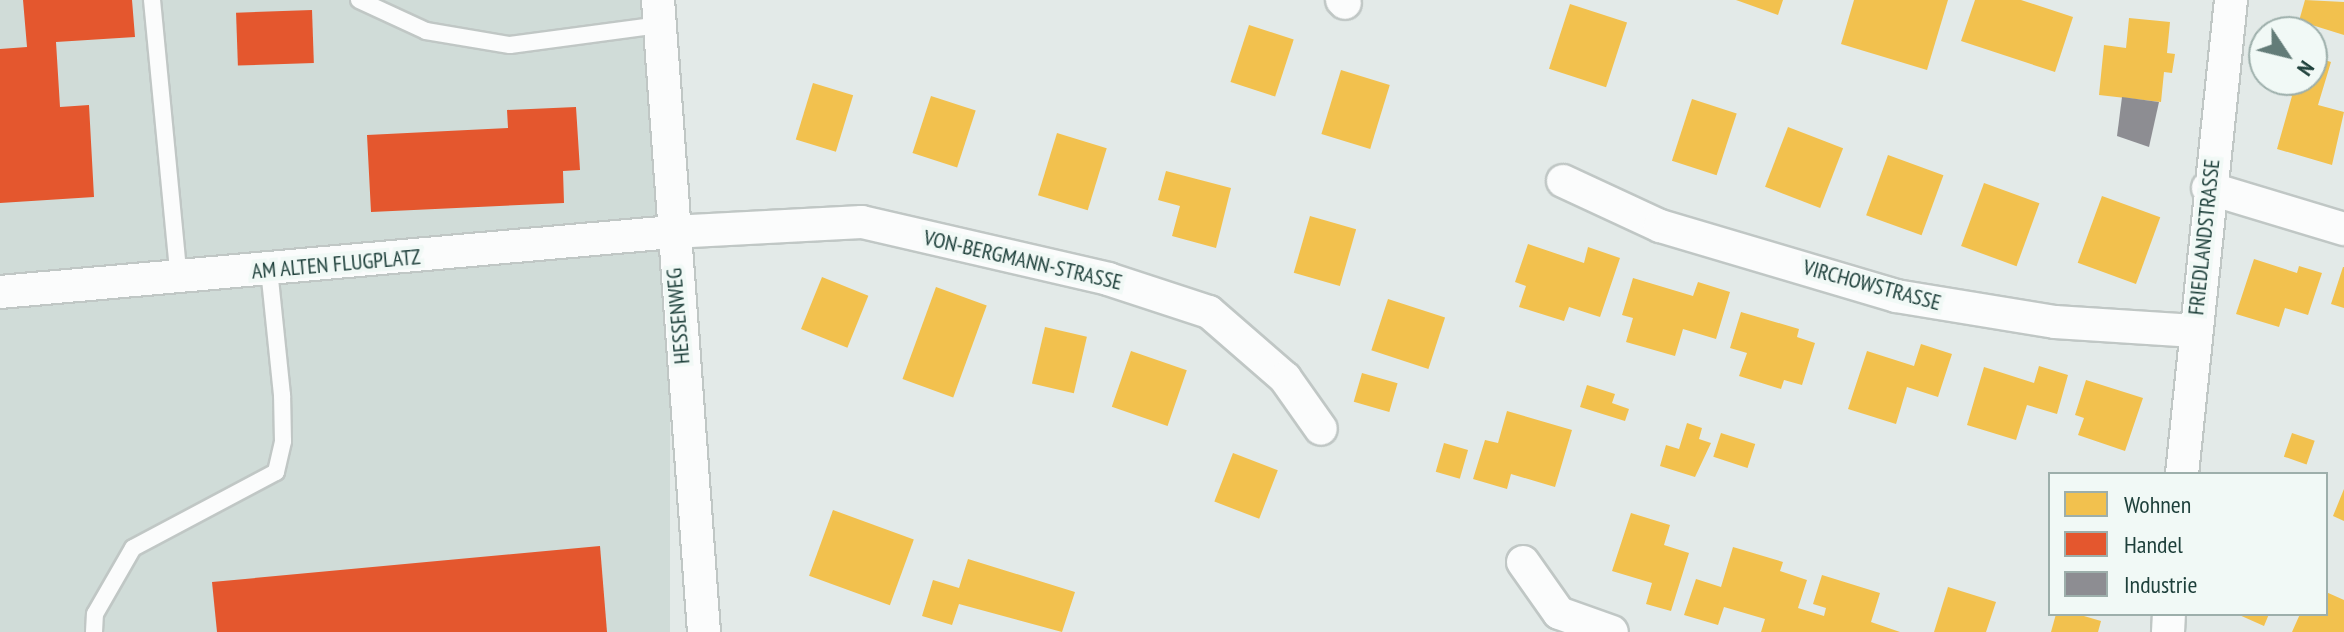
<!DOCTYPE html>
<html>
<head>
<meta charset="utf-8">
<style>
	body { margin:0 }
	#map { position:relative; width:2344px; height:632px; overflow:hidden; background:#e3eae8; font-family:"PT Sans Narrow",sans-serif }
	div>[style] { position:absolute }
	.built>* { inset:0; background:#d0dcd8; transform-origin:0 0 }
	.homes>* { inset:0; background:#f2c14e; transform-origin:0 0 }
	.shops>* { inset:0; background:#e4572e; transform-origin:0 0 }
	.industry>* { inset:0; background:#8d8d92 }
	.roads { filter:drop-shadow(2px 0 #c0c7c5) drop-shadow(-2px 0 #c0c7c5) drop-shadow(0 2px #c0c7c5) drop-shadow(0 -2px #c0c7c5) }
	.service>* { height:16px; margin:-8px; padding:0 8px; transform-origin:8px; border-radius:8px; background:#fbfcfc }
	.minor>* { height:32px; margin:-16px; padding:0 16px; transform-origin:16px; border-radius:16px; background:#fbfcfc }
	span { translate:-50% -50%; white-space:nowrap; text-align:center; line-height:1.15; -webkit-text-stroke:8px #f1f9f6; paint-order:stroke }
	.street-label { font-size:22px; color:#1e403b }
	.legend { position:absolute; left:2048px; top:472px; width:280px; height:144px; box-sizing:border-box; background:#f1f9f6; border:2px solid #9dafab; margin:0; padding:10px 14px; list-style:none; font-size:24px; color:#1e403b }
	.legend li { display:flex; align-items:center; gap:16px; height:40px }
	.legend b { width:40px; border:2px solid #9dafab }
	.north { position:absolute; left:2248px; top:16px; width:80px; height:80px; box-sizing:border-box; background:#f1f9f6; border:2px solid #9dafab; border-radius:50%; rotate:125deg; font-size:22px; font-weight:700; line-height:32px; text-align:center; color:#1e403b }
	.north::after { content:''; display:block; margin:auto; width:28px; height:36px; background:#637c78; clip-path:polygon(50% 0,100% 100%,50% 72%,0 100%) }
</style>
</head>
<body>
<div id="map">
	<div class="built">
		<div style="left:0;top:0;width:670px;height:632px"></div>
	</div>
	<div class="homes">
		<div style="clip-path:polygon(1736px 0,1783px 0,1778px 15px)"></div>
		<div style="clip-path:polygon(1854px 0,1948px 0,1927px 70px,1841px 44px)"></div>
		<div style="clip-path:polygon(1975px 0,2021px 0,2073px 17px,2055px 72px,1961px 41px)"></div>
		<div style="clip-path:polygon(2305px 0,2344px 2px,2344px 35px,2299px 21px)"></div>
		<div style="left:1570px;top:4px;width:60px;height:68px;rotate:18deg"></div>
		<div style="clip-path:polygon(2129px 18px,2170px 22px,2167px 53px,2175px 54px,2172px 73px,2164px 72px,2161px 102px,2099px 95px,2104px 45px,2126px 48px)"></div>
		<div style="left:1249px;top:25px;width:47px;height:60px;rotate:18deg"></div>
		<div style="clip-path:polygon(2312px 56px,2331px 62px,2318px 105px,2344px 112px,2332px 165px,2277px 149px,2292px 96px,2266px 88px,2268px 80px,2312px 80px)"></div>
		<div style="left:1341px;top:70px;width:51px;height:67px;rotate:17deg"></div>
		<div style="left:813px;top:83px;width:42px;height:59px;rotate:17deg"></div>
		<div style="left:931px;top:96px;width:47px;height:60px;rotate:18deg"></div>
		<div style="left:1692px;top:99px;width:47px;height:65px;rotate:18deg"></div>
		<div style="left:1788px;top:127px;width:59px;height:64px;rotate:21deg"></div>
		<div style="left:1057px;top:133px;width:52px;height:65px;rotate:17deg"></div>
		<div style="left:1888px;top:155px;width:59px;height:64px;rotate:20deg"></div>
		<div style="clip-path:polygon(1166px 171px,1231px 188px,1216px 248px,1172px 236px,1180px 206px,1158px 200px)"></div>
		<div style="left:1984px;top:183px;width:59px;height:67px;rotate:20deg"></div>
		<div style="left:2102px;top:196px;width:62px;height:71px;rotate:20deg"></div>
		<div style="left:1310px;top:216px;width:48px;height:59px;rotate:16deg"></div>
		<div style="clip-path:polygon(1528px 244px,1584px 263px,1588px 247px,1620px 258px,1600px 317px,1569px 307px,1564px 321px,1519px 307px,1526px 286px,1515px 282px)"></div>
		<div style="clip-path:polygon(2254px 259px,2297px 273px,2299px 266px,2322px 273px,2308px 315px,2285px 308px,2279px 327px,2236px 314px)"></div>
		<div style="clip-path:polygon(2343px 267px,2344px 267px,2344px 308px,2331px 304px)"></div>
		<div style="left:822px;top:277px;width:50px;height:56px;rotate:22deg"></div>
		<div style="clip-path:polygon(1633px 278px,1693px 296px,1698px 282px,1730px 292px,1716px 339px,1683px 329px,1675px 356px,1626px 342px,1633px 318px,1622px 315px)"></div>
		<div style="left:936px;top:287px;width:54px;height:98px;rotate:20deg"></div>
		<div style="left:1388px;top:299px;width:60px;height:54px;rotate:18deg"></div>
		<div style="clip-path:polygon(1741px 312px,1799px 329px,1797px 337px,1815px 343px,1802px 385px,1784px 380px,1781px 389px,1739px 376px,1747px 353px,1730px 348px)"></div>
		<div style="left:1045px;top:327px;width:43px;height:58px;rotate:13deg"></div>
		<div style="clip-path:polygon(1921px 344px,1952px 354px,1938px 397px,1907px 387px,1896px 424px,1848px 409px,1867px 351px,1914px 366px)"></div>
		<div style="left:1131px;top:351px;width:59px;height:59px;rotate:19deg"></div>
		<div style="clip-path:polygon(2039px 366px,2068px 375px,2057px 414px,2027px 405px,2016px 440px,1967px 425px,1984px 367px,2034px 383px)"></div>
		<div style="left:1362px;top:373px;width:37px;height:30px;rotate:16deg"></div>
		<div style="clip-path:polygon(2086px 380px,2143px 398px,2125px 451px,2078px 435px,2084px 418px,2075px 415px)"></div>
		<div style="clip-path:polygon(1587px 385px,1615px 394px,1612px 403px,1629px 409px,1625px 421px,1580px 407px)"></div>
		<div style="clip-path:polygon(1507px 411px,1572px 430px,1555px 487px,1511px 474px,1507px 489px,1473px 479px,1485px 440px,1498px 443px)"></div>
		<div style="clip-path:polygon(1687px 423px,1702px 428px,1699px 439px,1711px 443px,1695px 477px,1660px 466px,1666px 445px,1679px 449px)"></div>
		<div style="left:1721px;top:433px;width:36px;height:25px;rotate:18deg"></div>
		<div style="left:2292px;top:433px;width:24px;height:25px;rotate:19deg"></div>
		<div style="left:1444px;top:443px;width:25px;height:30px;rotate:16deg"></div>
		<div style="left:1233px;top:453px;width:48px;height:52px;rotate:21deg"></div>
		<div style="clip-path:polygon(2344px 489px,2344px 521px,2333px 516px)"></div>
		<div style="left:833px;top:510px;width:86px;height:70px;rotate:20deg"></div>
		<div style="clip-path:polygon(1631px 513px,1670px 525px,1664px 545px,1689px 553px,1671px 611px,1646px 604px,1652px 583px,1612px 571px)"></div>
		<div style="clip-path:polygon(1733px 547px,1783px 562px,1780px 571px,1807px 580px,1798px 608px,1824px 616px,1826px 608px,1813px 604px,1822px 575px,1880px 593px,1871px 622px,1900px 632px,1761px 632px,1765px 619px,1724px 607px,1718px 625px,1684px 615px,1696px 579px,1721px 587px)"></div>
		<div style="clip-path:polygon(968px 559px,1075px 592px,1062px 632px,959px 604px,952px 625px,922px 616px,933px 580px,959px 588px)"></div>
		<div style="clip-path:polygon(1948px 587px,1996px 602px,1986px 632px,1934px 632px)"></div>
		<div style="clip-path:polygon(2326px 592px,2344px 600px,2344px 632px,2292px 632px,2300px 614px,2326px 614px)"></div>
		<div style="clip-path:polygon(2056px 614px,2077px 614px,2101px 621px,2098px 632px,2051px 632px)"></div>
		<div style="clip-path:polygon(2237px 614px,2269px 614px,2264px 626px)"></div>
	</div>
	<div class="shops">
		<div style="clip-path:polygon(23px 0,132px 0,135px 37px,56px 42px,60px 107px,89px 105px,94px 197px,0 203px,0 49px,27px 47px)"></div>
		<div style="left:312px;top:10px;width:53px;height:76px;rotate:88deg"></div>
		<div style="clip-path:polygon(576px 107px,580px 170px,563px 171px,564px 203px,371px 212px,367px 135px,508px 128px,507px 110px)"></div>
		<div style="clip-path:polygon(600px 546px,607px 632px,217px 632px,212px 582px)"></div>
	</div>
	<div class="industry">
		<div style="clip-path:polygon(2122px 97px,2159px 102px,2149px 147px,2117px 136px)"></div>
	</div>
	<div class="roads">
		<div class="service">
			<div style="left:152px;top:0;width:279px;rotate:84.5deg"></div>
			<div style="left:359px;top:0;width:74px;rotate:24.8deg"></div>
			<div style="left:426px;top:31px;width:85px;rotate:9.5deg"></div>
			<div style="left:510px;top:45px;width:150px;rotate:-7.6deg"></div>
			<div style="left:94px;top:632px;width:18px;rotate:-87deg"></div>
			<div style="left:95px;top:614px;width:76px;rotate:-60.1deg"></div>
			<div style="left:133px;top:548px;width:162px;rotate:-28deg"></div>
			<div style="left:276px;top:472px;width:32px;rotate:-77deg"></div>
			<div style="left:283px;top:441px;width:46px;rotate:-91.2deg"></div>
			<div style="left:282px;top:395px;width:126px;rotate:-95.9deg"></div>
		</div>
		<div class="minor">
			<div style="left:658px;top:0;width:634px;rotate:85.84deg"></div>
			<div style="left:1342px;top:0;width:4px;rotate:45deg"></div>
			<div style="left:1563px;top:181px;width:107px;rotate:24.9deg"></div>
			<div style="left:1660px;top:226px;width:246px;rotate:16.5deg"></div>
			<div style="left:1896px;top:296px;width:161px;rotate:9.3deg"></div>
			<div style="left:2055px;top:322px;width:140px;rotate:3.7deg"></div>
			<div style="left:2208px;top:188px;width:142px;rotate:16.8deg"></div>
			<div style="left:0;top:292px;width:675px;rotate:-5.1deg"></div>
			<div style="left:672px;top:232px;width:190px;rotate:-3deg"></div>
			<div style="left:862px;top:222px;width:253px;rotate:13deg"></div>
			<div style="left:1108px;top:279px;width:106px;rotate:18.1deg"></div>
			<div style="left:1209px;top:312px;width:101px;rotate:41deg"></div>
			<div style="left:1285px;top:378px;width:62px;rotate:54.8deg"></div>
			<div style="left:2182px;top:474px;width:477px;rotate:-84.1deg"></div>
			<div style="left:1523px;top:562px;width:62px;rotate:54.8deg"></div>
			<div style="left:1559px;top:613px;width:56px;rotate:19.7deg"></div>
			<div style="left:2168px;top:632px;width:18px;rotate:-87deg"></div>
		</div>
	</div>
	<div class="street-label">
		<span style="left:2204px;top:237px;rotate:-84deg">FRIEDLANDSTRASSE</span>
		<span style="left:1023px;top:260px;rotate:13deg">VON-BERGMANN-STRASSE</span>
		<span style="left:336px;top:264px;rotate:-5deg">AM ALTEN FLUGPLATZ</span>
		<span style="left:1872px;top:285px;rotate:15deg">VIRCHOWSTRASSE</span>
		<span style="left:678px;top:316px;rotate:-95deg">HESSENWEG</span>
	</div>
	<ul class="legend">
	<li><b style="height:22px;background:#f2c14e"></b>Wohnen</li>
	<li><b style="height:22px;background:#e4572e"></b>Handel</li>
	<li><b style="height:22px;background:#8d8d92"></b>Industrie</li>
	</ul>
	<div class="north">N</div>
</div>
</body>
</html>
